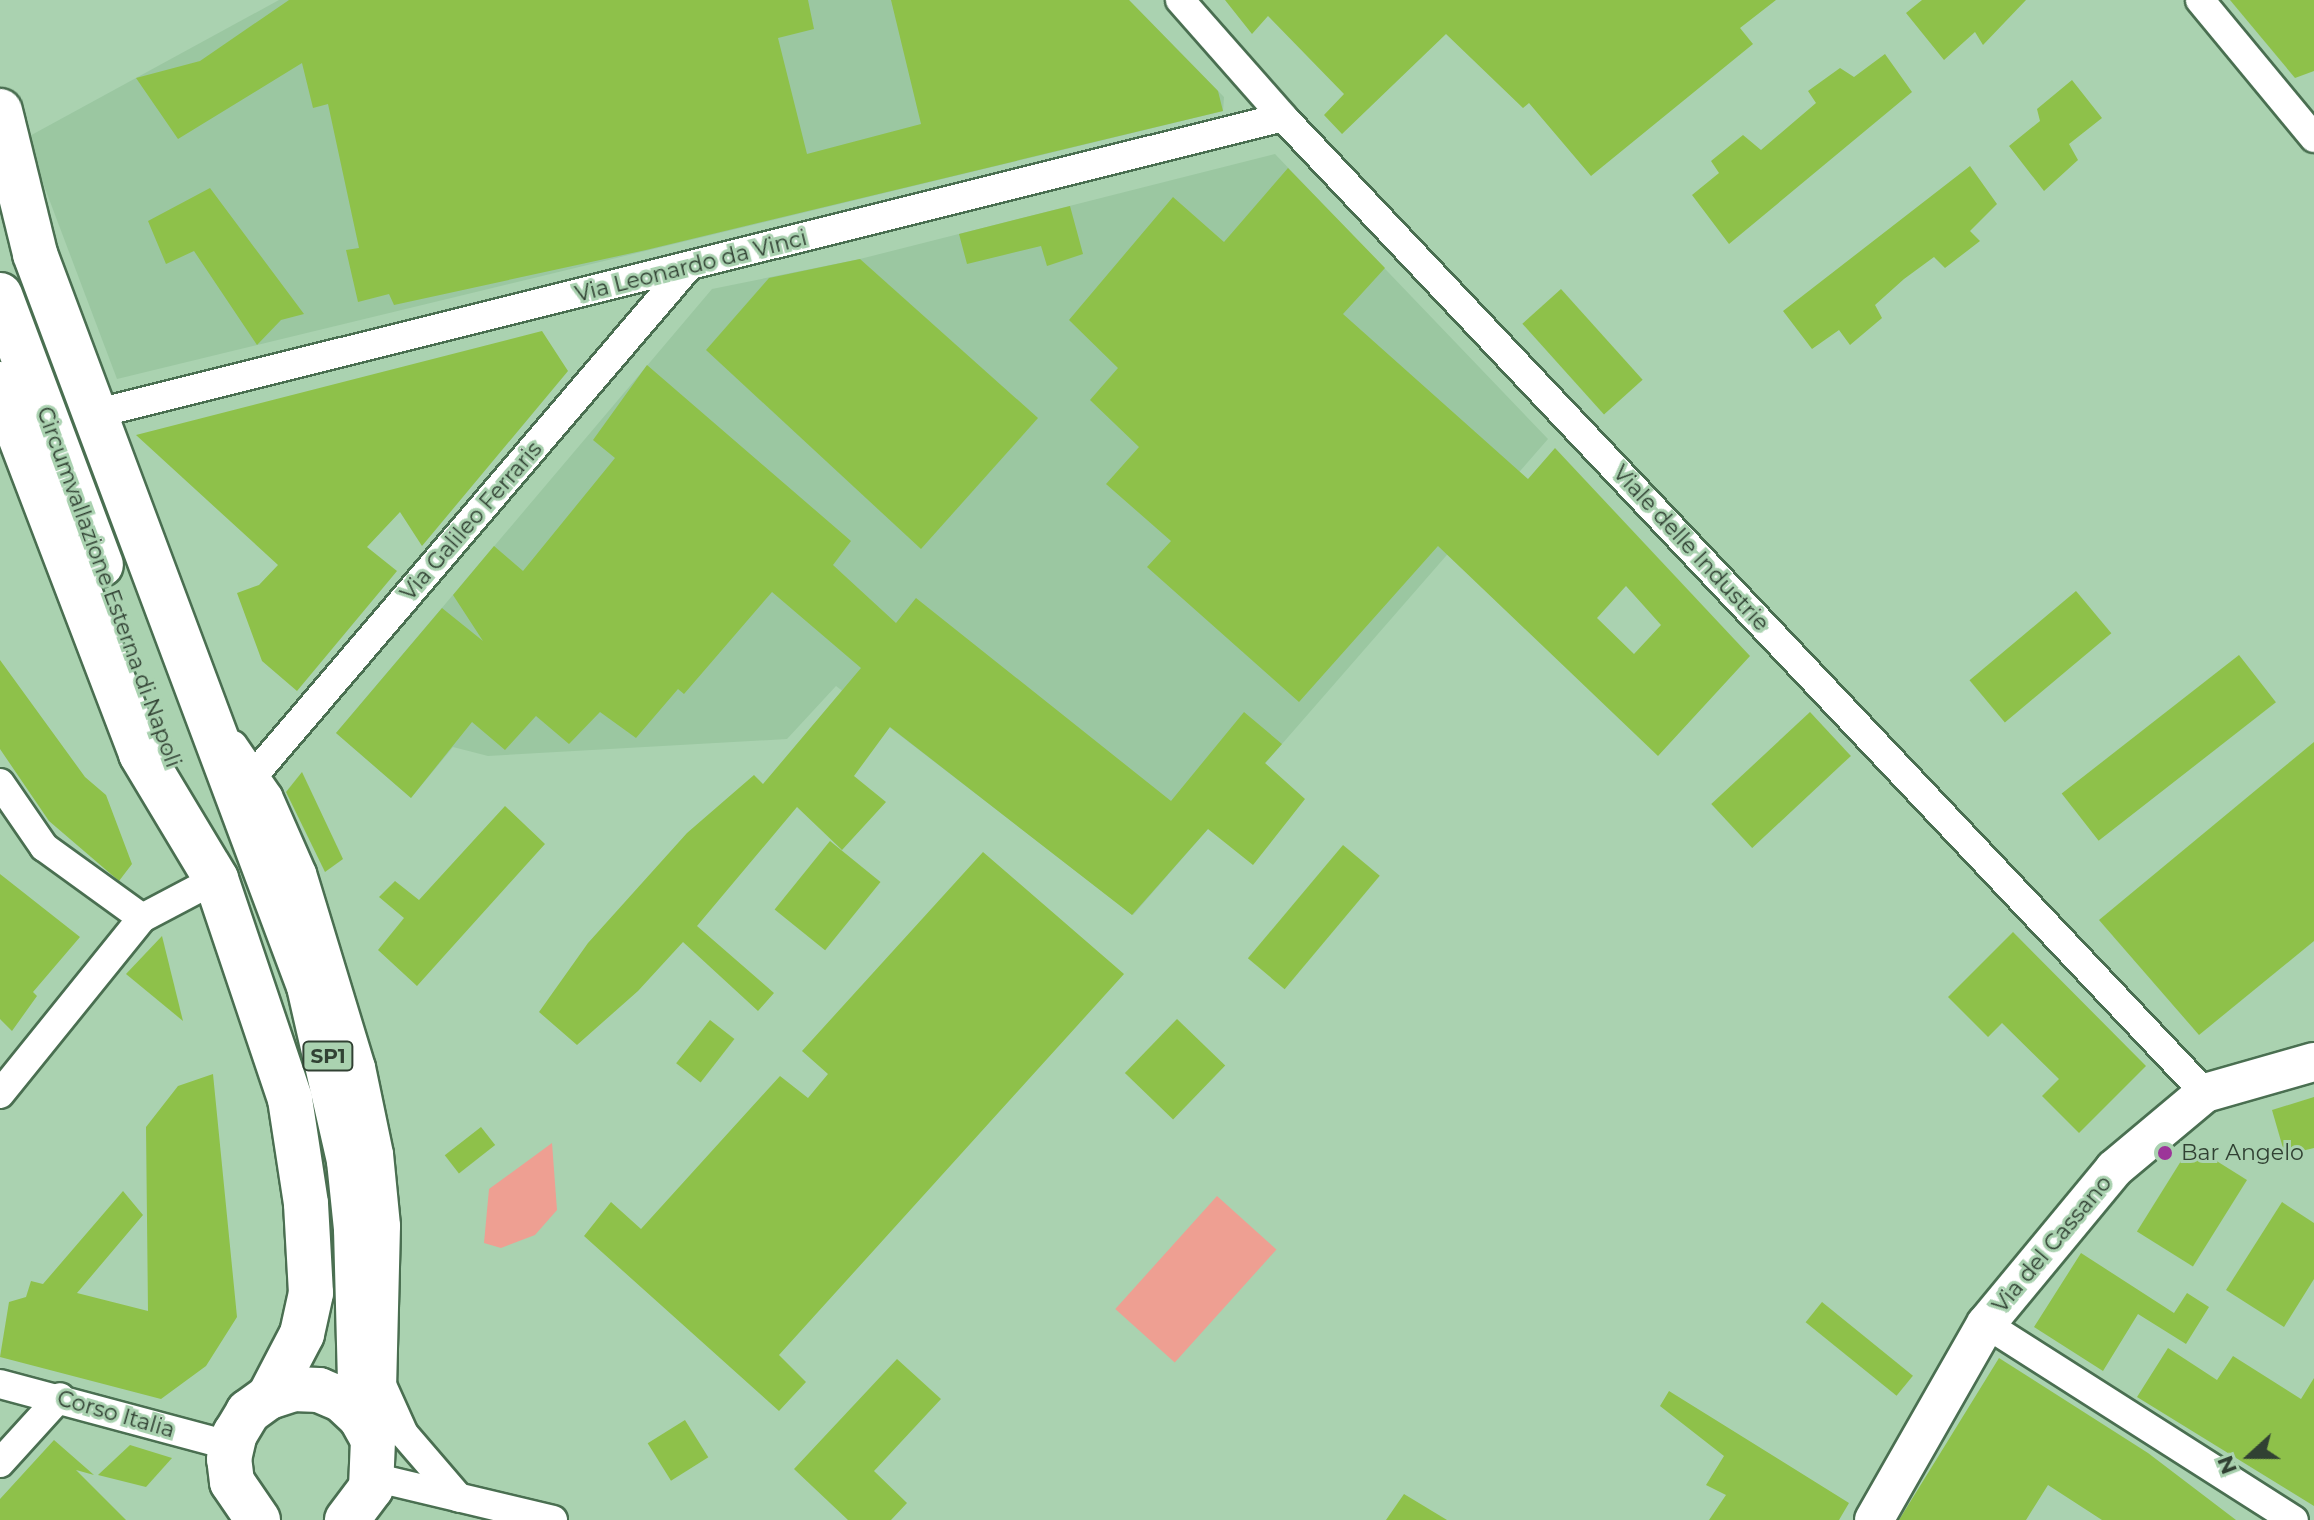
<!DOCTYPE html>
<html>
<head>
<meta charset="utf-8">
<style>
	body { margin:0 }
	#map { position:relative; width:2314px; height:1520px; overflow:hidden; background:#aad2b0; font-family:Montserrat,sans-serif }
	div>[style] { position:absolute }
	.built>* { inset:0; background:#9bc7a1 }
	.green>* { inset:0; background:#ee9f92; transform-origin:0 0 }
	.building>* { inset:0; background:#8ec14a; transform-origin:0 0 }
	.roads { filter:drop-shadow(2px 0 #4a6f51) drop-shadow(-2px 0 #4a6f51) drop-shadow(0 2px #4a6f51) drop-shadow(0 -2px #4a6f51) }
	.street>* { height:28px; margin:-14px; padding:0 14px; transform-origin:14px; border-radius:14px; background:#fff }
	.secondary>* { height:38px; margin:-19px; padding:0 19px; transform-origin:19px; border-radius:19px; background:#fff }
	.highway>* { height:44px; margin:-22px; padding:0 22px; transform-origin:22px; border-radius:22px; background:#fff }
	.dots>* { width:22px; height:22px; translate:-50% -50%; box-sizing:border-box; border:4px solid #aad2b0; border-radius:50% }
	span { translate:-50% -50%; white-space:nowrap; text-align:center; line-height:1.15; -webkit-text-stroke:6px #aad2b0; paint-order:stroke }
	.shield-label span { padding:2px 6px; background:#aad2b0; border:2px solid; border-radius:6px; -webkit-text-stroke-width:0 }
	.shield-label { font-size:20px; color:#314133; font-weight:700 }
	.street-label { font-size:22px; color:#314133 }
	.poi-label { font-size:22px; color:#314133 }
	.left { translate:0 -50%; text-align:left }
	.north { position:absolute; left:2210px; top:1416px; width:80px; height:80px; -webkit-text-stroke:6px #aad2b0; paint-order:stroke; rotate:249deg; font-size:22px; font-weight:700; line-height:32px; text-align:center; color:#314133 }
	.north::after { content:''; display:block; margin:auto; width:28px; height:36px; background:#314133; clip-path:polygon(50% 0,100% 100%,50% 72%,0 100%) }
</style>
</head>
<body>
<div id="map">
	<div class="built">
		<div style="clip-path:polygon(279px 0,1129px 0,1224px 97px,1223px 111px,117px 379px,26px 138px)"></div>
		<div style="clip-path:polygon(1275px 154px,1548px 439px,1133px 915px,836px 686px,787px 739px,488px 756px,453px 747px,411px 798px,336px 733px,712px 289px,860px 259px)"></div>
	</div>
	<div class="green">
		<div style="clip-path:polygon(552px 1143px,557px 1210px,535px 1235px,501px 1248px,484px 1243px,489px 1189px)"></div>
		<div style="left:1217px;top:1196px;width:80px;height:152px;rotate:42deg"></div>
	</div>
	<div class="building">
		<div style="clip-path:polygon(289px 0,808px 0,814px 29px,778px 38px,807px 154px,921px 124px,891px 0,1129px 0,1218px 91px,1223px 111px,646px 250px,394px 305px,389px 294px,358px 302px,346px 250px,359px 248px,328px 104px,313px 108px,302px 63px,178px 139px,136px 78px,200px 61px)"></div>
		<div style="clip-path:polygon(1225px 0,1776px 0,1740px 28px,1753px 44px,1591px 176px,1529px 103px,1523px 108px,1446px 34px,1342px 134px,1324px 115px,1344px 94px,1268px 16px,1252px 34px)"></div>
		<div style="clip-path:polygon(1922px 0,2026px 0,1983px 45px,1975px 32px,1944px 60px,1906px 13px)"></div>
		<div style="clip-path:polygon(2230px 0,2314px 0,2314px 71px,2295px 78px)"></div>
		<div style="clip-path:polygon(1885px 54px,1912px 92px,1729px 244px,1692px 195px,1719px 173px,1711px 161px,1743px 135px,1761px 150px,1816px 103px,1808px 91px,1840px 68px,1854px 77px)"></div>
		<div style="clip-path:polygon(2072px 80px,2102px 118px,2069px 144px,2078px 160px,2044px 191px,2009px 146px,2040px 121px,2037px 109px)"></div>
		<div style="clip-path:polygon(1970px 166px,1997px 204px,1970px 231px,1980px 241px,1945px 268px,1934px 257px,1904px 279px,1875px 305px,1882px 318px,1850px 345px,1839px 330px,1812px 349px,1783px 311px)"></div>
		<div style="clip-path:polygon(evenodd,1288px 168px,1385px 268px,1343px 314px,1528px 479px,1555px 448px,1750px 656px,1658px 756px,1438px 546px,1299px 702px,1147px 567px,1171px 541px,1106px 484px,1139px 447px,1090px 400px,1118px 368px,1069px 320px,1173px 197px,1224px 242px,1288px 168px,1626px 586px,1661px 625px,1634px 654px,1597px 618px,1626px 586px)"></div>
		<div style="clip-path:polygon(210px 188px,304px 314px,281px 320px,257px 345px,194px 251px,166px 264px,148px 221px)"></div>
		<div style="clip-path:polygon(1070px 206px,1083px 254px,1047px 266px,1041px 246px,967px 264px,959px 234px)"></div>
		<div style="clip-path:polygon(860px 259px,1038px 418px,921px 549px,706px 350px,769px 278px)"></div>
		<div style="left:1561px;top:289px;width:122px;height:52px;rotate:48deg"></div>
		<div style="clip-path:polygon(542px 331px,568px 371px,422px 546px,400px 512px,367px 547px,397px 571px,297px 691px,262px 661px,237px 593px,259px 585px,278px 565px,136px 435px)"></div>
		<div style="clip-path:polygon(647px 365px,851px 541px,833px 565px,896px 623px,916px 598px,1171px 801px,1244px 712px,1282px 744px,1265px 763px,1305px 799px,1253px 865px,1208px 829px,1132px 915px,890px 727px,854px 776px,886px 802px,842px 850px,797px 807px,697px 926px,774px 993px,758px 1011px,683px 942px,638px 991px,577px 1045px,539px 1012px,588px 943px,687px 833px,754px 775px,763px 784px,861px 668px,772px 592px,684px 694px,678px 689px,636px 738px,600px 712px,569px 744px,536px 716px,505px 750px,472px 722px,411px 798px,336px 733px,442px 608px,483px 641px,453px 595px,494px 546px,523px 571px,615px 458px,593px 440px)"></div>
		<div style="left:2076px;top:591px;width:55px;height:139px;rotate:50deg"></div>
		<div style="left:2239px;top:655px;width:60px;height:225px;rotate:52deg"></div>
		<div style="clip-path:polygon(0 660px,85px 777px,106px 795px,132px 864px,119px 881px,49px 821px,0 749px)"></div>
		<div style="left:1810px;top:712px;width:60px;height:135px;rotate:47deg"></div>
		<div style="clip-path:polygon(2314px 742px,2314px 941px,2199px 1035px,2099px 920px)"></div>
		<div style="clip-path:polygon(302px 772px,343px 859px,325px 872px,286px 792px)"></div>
		<div style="clip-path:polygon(505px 806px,545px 844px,417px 986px,378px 950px,404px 918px,379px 897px,395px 881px,419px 900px)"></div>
		<div style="left:830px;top:841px;width:65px;height:88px;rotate:39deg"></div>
		<div style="left:1343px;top:845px;width:48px;height:148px;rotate:40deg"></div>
		<div style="clip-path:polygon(983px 852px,1124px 974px,779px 1355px,806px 1382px,779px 1411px,584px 1236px,611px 1202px,641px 1229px,780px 1076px,808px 1098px,828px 1074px,802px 1051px)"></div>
		<div style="clip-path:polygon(0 874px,80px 937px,33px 992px,37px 996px,12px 1031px,0 1019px)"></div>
		<div style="clip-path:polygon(2013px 932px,2146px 1066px,2079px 1133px,2042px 1096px,2059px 1079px,2002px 1023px,1988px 1037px,1948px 997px)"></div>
		<div style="clip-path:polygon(162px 936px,183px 1021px,126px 974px)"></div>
		<div style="left:1177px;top:1019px;width:67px;height:75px;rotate:44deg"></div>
		<div style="left:710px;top:1020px;width:31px;height:55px;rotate:38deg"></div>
		<div style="clip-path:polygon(213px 1074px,237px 1317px,206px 1366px,161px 1399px,0 1357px,9px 1302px,26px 1297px,31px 1281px,43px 1284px,123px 1191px,143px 1215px,77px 1293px,148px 1311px,146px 1127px,178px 1086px)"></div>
		<div style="clip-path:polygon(2314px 1097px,2314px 1148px,2285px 1155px,2272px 1110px)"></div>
		<div style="left:481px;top:1127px;width:23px;height:46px;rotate:52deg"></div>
		<div style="left:2191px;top:1145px;width:66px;height:102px;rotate:32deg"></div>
		<div style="clip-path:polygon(2282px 1202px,2314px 1223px,2314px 1279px,2284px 1327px,2226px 1290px)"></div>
		<div style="clip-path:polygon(2081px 1253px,2174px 1313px,2187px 1293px,2209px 1307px,2186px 1344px,2138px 1314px,2103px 1371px,2034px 1327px)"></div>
		<div style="left:1822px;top:1302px;width:117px;height:26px;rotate:39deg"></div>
		<div style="clip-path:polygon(2168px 1348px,2217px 1380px,2233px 1356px,2301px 1399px,2314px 1378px,2314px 1506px,2137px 1397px)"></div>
		<div style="clip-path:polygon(1999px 1358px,2148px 1453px,2236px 1520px,2102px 1520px,2048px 1485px,2026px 1520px,1899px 1520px)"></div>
		<div style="clip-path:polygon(897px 1359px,941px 1399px,874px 1471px,907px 1503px,891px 1520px,848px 1520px,794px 1469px)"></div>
		<div style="clip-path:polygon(1669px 1391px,1849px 1503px,1839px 1520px,1709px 1520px,1726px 1495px,1706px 1485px,1724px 1456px,1660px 1406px)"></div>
		<div style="left:685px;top:1420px;width:44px;height:44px;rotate:58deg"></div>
		<div style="clip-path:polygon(54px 1440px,94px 1475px,76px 1470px,126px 1520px,0 1520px,0 1499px)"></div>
		<div style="clip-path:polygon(130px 1445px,172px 1458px,146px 1487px,98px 1475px)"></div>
		<div style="clip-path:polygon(1404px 1494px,1447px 1520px,1386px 1520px)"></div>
	</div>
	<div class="roads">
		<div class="street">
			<div style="left:1180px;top:0;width:156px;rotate:48.6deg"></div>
			<div style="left:1283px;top:117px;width:1343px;rotate:46.63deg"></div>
			<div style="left:2200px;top:0;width:179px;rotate:50.4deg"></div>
			<div style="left:98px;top:413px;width:1221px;rotate:-14.02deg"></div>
			<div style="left:233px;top:745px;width:62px;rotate:55.5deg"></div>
			<div style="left:268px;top:796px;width:84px;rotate:66.2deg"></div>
			<div style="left:302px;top:873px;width:203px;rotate:73.1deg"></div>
			<div style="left:361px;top:1067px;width:89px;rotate:78.3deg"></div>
			<div style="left:379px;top:1154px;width:72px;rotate:84.4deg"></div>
			<div style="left:386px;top:1226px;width:159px;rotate:91.4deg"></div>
			<div style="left:382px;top:1385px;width:54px;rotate:65.8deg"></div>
			<div style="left:404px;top:1434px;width:84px;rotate:49.3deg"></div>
			<div style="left:254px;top:775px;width:668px;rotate:-49.49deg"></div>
			<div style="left:0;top:783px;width:78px;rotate:55.5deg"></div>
			<div style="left:44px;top:847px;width:121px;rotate:35.9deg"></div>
			<div style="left:0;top:1094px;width:226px;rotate:-51.1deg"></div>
			<div style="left:142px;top:918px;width:84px;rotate:-27.8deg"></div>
			<div style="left:1986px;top:1324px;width:365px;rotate:32.5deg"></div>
			<div style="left:0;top:1384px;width:240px;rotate:15deg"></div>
			<div style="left:0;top:1463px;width:89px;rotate:-47.7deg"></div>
			<div style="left:373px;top:1477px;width:185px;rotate:13.4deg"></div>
		</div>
		<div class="secondary">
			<div style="left:1874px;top:1520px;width:226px;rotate:-60.3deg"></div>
			<div style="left:1986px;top:1324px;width:201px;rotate:-50.4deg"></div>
			<div style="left:2114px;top:1169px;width:119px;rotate:-39.9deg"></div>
			<div style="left:2205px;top:1093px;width:113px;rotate:-15.9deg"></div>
		</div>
		<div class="highway">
			<div style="left:0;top:111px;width:147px;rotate:76.2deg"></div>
			<div style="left:35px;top:254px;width:782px;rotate:69.48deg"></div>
			<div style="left:309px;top:986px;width:180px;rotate:77.1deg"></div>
			<div style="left:349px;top:1161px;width:68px;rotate:84.1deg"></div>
			<div style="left:356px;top:1229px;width:189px;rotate:88.5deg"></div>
			<div style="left:0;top:295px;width:288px;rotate:69.5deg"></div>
			<div style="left:0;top:384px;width:396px;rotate:69.1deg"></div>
			<div style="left:141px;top:754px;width:146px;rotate:59deg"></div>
			<div style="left:216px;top:879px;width:232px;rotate:71.4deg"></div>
			<div style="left:290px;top:1099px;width:106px;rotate:81.3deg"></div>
			<div style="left:306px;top:1204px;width:89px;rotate:86.8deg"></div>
			<div style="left:311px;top:1293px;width:42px;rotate:102.4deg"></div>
			<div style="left:302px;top:1334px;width:71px;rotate:117.6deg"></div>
			<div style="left:258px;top:1520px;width:46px;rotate:-124.4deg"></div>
			<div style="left:232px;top:1482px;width:23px;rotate:-97deg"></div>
			<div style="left:229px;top:1459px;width:26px;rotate:-77deg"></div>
			<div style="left:235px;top:1434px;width:26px;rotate:-59deg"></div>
			<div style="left:248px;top:1412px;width:26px;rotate:-36deg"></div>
			<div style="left:269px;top:1397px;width:25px;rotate:-18deg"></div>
			<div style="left:293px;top:1389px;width:26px;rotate:2deg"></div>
			<div style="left:319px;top:1390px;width:25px;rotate:23deg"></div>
			<div style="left:342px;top:1400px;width:26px;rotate:43deg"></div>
			<div style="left:361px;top:1418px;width:25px;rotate:61deg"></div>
			<div style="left:373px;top:1440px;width:48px;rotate:92.4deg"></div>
			<div style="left:371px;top:1488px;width:40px;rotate:127deg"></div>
		</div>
	</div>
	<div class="dots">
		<div style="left:2165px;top:1153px;background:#9c3599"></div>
	</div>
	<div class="shield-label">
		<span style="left:328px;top:1056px">SP1</span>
	</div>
	<div class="street-label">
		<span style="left:691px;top:266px;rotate:-14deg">Via Leonardo da Vinci</span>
		<span style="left:471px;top:521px;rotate:-49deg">Via Galileo Ferraris</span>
		<span style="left:1691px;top:548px;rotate:47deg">Viale delle Industrie</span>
		<span style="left:109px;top:587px;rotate:70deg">Circumvallazione Esterna di Napoli</span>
		<span style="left:2052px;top:1244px;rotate:-50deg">Via del Cassano</span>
		<span style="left:116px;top:1414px;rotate:16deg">Corso Italia</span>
	</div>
	<div class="poi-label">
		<span class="left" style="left:2181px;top:1153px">Bar Angelo</span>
	</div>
	<div class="north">N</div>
</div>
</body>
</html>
